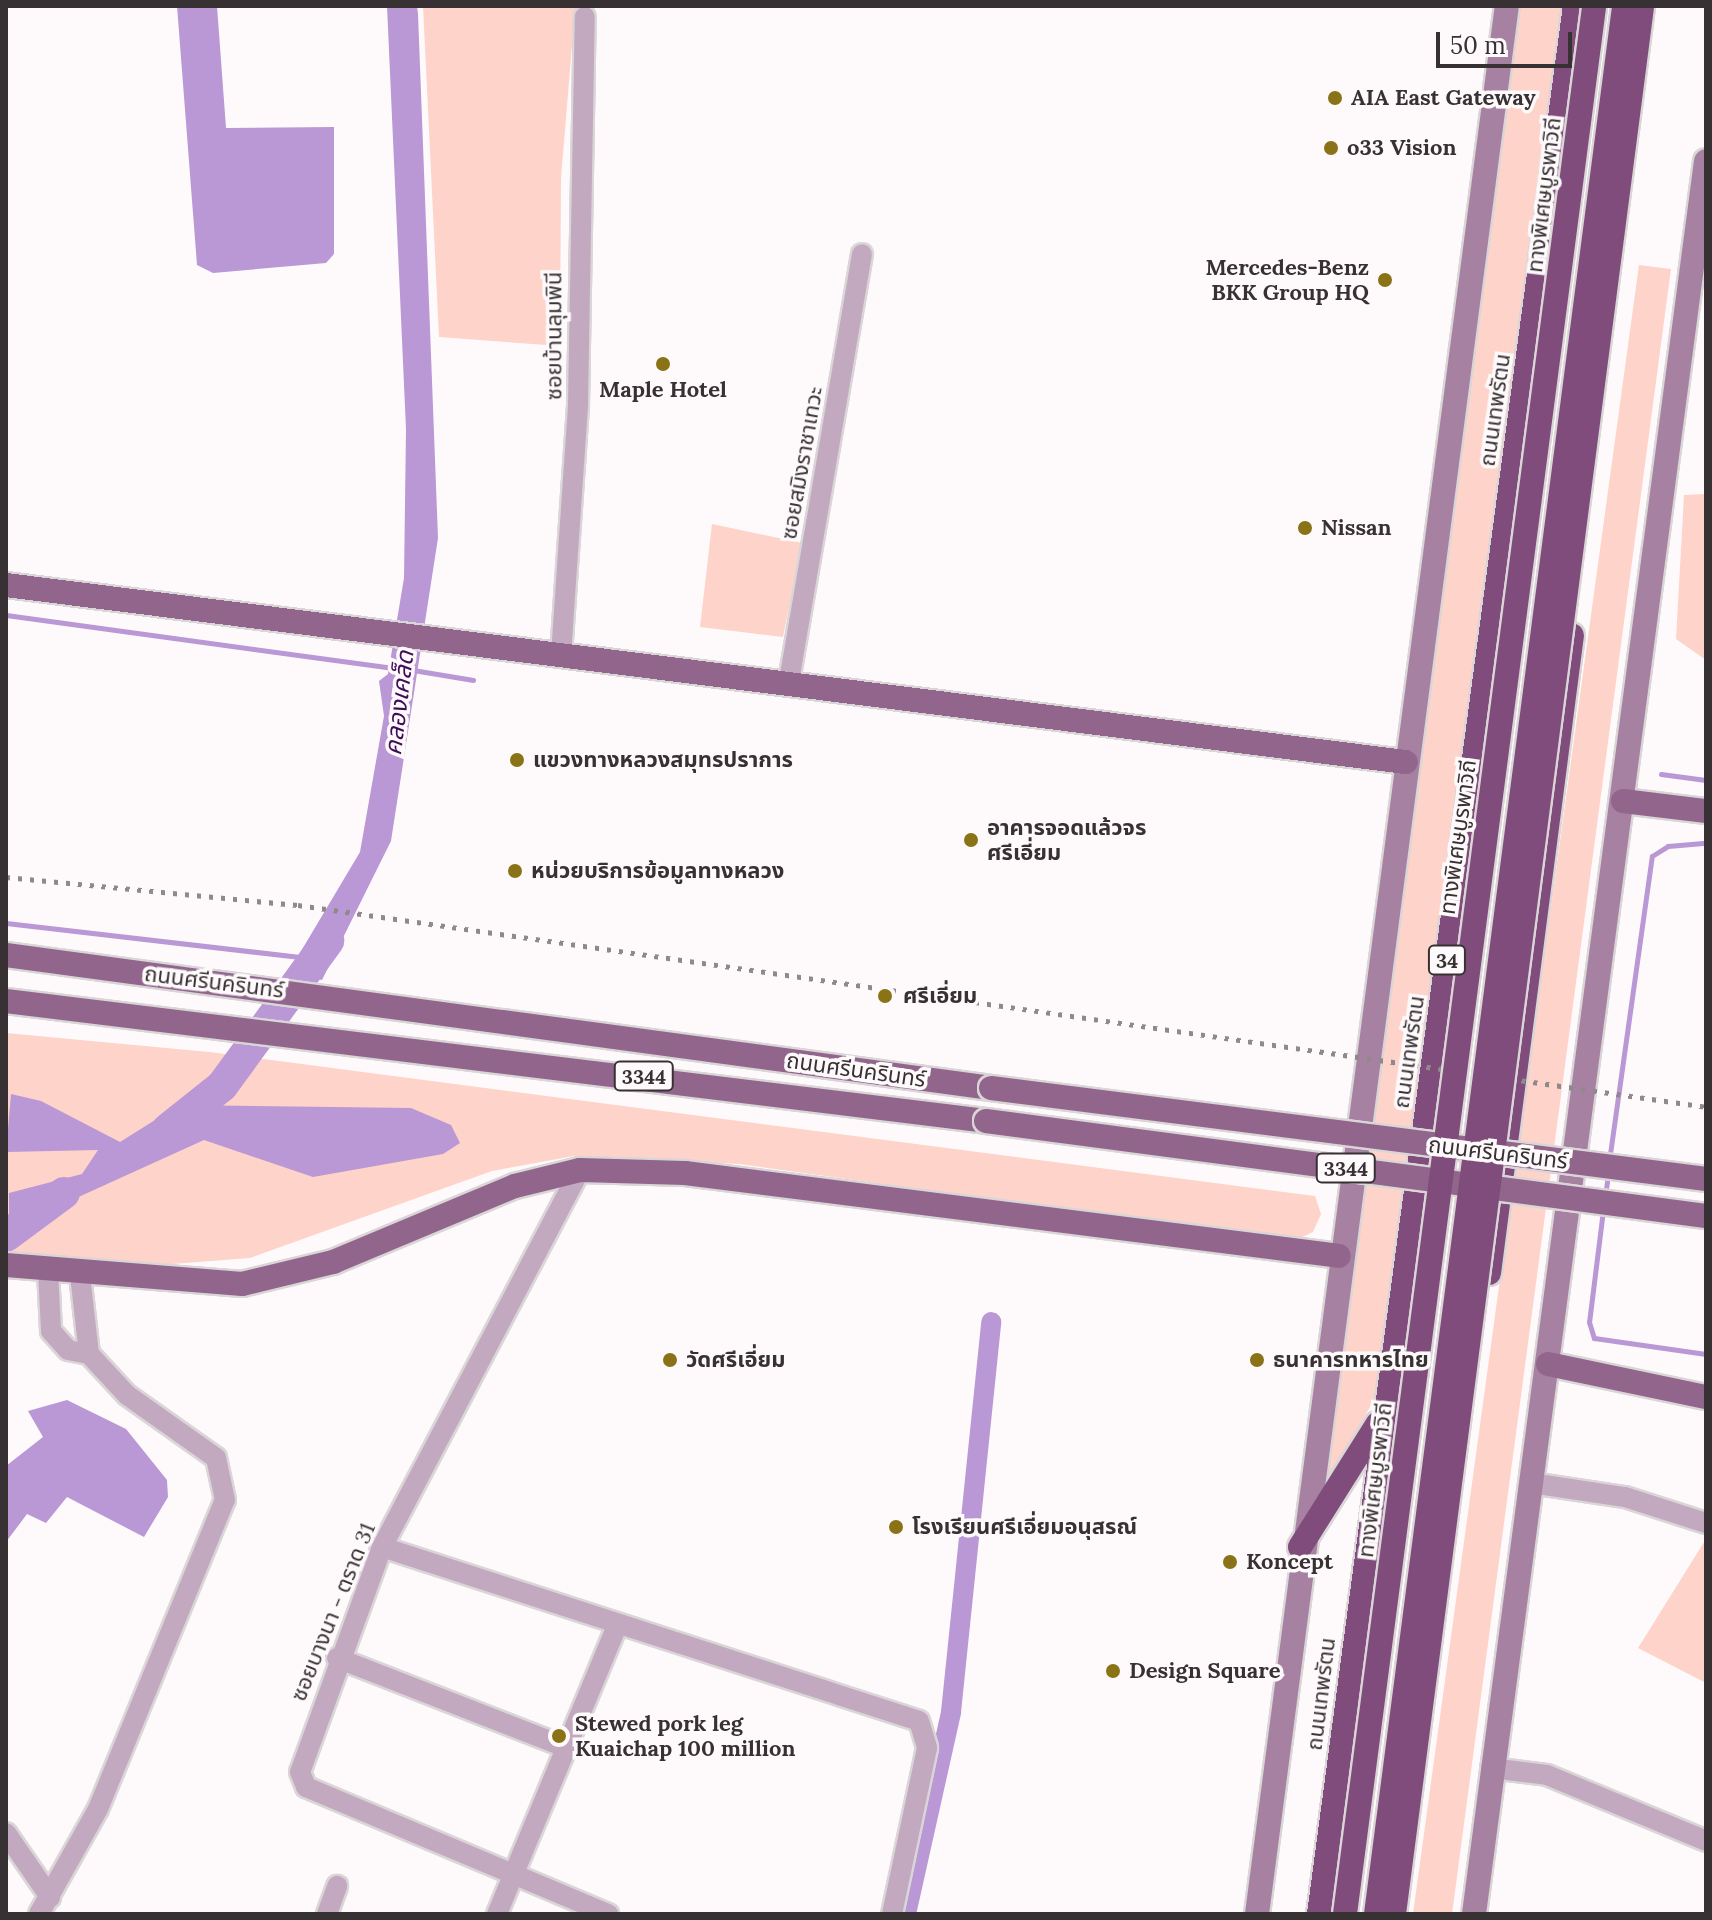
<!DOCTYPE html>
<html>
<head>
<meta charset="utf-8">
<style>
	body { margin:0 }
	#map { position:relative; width:1712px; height:1920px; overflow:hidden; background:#fefafb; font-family:Lora,"Noto Sans Thai",serif }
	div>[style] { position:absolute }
	.green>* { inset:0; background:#fed3c9 }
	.water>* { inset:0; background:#ba97d5 }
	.stream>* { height:5px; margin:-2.5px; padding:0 2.5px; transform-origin:2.5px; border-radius:2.5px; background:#ba97d5 }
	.canal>* { height:20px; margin:-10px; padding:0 10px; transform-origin:10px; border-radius:10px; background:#ba97d5 }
	.river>* { height:32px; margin:-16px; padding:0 16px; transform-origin:16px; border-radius:16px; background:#ba97d5 }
	.roads { filter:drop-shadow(2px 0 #dad6d7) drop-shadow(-2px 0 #dad6d7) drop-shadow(0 2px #dad6d7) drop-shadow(0 -2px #dad6d7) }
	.street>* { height:20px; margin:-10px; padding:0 10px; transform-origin:10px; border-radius:10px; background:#c3a9c0 }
	.secondary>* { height:24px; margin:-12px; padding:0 12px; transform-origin:12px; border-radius:12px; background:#a781a2 }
	.primary>* { height:24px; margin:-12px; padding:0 12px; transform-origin:12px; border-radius:12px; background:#92658d }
	.highway>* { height:24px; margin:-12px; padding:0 12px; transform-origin:12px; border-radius:12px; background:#804c7b }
	.rail>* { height:5px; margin-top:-2.5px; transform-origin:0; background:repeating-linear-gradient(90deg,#8f898b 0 4px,transparent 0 12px) }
	.bridges { filter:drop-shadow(2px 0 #dad6d7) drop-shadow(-2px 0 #dad6d7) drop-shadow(0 2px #dad6d7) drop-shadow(0 -2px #dad6d7) }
	.primary-bridge>* { height:24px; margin:-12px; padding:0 12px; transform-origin:12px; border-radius:12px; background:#92658d }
	.highway-bridge>* { height:24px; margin:-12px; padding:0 12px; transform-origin:12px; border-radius:12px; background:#804c7b }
	.dots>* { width:22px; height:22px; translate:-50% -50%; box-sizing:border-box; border:4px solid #fefafb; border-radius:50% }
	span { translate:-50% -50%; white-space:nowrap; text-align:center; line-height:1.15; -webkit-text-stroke:7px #fefafb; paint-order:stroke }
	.shield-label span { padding:2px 6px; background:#fefafb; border:2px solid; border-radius:6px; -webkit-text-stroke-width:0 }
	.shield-label { font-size:20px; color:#383134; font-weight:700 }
	.poi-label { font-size:22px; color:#383134; font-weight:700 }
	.left { translate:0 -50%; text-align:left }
	.right { translate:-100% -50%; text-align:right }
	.street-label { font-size:22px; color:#383134 }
	.water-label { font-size:24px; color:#3e0d58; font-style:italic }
	.frame { position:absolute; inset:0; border:8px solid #383134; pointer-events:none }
	.scale { position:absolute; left:1436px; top:32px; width:136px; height:36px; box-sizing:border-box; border:4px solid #383134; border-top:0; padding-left:10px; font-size:24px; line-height:28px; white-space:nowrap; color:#383134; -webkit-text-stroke:6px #fefafb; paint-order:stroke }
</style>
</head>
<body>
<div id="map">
	<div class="green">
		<div style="clip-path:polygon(423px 6px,600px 6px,575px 10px,561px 178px,560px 346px,439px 337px)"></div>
		<div style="clip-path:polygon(1520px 6px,1562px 6px,1459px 825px,1377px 1394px,1333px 1475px,1325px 1473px,1393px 940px)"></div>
		<div style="clip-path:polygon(1639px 265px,1671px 269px,1452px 1914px,1413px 1914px)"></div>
		<div style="clip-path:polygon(1706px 494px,1706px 660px,1676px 639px,1684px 495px)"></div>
		<div style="clip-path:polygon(712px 524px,802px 543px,783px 637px,700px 627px)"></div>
		<div style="clip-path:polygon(6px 1033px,209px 1052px,1315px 1196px,1321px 1214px,1313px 1232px,1294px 1241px,739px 1164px,574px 1156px,492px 1171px,250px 1258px,146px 1266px,6px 1251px)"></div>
		<div style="clip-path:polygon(1706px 1539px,1706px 1683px,1638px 1648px)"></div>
	</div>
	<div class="water">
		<div style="clip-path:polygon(177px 6px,217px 6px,226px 128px,334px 127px,334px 254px,326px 263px,213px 273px,197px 265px)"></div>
		<div style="clip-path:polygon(387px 6px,417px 6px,418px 14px,438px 538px,391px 841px,322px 980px,288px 973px,360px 852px,384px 716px,379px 681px,388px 674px,404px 578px,406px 429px)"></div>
		<div style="clip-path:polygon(11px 1094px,41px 1101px,120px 1142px,179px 1105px,411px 1108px,451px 1125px,460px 1143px,443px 1154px,313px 1177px,204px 1140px,41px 1214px,9px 1217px,9px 1193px,82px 1174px,98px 1150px,6px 1152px)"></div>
		<div style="clip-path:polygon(67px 1400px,126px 1429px,167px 1480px,168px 1497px,144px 1537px,67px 1497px,46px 1523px,27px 1514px,6px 1542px,6px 1466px,43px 1437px,28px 1411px)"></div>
	</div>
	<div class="stream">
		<div style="left:6px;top:615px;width:391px;rotate:7.8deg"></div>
		<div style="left:407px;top:669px;width:67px;rotate:9.5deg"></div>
		<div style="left:1661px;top:774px;width:45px;rotate:7.6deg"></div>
		<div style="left:6px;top:923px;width:298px;rotate:6.6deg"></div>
		<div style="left:1609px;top:1161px;width:308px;rotate:-82deg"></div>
		<div style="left:1652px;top:856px;width:19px;rotate:-32deg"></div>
		<div style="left:1668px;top:846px;width:38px;rotate:-5deg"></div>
		<div style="left:1605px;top:1196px;width:22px;rotate:-82deg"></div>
		<div style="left:1603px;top:1210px;width:113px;rotate:97.1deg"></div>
		<div style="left:1589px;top:1322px;width:17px;rotate:73deg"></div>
		<div style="left:1594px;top:1338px;width:113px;rotate:8.1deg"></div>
	</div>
	<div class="canal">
		<div style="left:906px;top:1914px;width:207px;rotate:-77.4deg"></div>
		<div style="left:951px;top:1712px;width:392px;rotate:-84.1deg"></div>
	</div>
	<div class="river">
		<div style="left:168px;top:1129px;width:69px;rotate:-38.5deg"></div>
		<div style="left:222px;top:1086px;width:180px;rotate:-53.8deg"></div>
		<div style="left:6px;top:1236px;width:72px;rotate:-36.6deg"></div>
	</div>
	<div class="roads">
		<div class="street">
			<div style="left:561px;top:655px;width:252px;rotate:-86.1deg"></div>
			<div style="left:578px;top:404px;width:387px;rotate:-89deg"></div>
			<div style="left:789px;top:681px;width:433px;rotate:-80.3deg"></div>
			<div style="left:580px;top:1170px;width:426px;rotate:117.7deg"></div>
			<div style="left:382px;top:1547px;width:239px;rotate:110deg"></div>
			<div style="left:300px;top:1772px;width:16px;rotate:68deg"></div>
			<div style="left:306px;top:1787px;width:328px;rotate:22.8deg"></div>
			<div style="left:48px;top:1271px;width:60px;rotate:87.1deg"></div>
			<div style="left:51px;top:1331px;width:25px;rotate:48deg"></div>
			<div style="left:68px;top:1350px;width:21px;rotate:11deg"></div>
			<div style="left:1531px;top:1483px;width:95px;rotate:8.5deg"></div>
			<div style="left:1625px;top:1497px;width:85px;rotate:17.8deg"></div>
			<div style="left:382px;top:1547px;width:564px;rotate:17.95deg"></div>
			<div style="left:919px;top:1721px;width:28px;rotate:73deg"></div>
			<div style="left:927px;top:1748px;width:170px;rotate:101.9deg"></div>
			<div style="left:337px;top:1658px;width:248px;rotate:21.3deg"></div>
			<div style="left:1491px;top:1768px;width:56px;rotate:7.1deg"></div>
			<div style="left:1547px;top:1775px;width:172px;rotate:22.5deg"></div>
			<div style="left:6px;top:1833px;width:78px;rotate:55.5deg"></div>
			<div style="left:39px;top:1914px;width:120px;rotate:-60.7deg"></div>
			<div style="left:98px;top:1809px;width:334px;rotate:-67.7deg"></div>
			<div style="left:225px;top:1500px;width:43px;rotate:-102.1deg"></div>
			<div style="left:216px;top:1458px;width:109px;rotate:-144.7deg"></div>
			<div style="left:127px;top:1395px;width:56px;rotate:-132.8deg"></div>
			<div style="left:89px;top:1354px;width:80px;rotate:-96.5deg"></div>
			<div style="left:327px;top:1914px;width:30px;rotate:-70deg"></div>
			<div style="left:497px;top:1914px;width:314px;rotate:-67.4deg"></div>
		</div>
		<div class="secondary">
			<div style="left:1257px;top:1914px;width:1924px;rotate:-82.54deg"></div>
			<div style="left:1474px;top:1914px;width:1768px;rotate:-82.46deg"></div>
		</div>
		<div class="primary">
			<div style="left:6px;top:585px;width:1411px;rotate:7.21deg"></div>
			<div style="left:1623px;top:801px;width:84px;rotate:6.9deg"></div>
			<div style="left:6px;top:955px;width:994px;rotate:7.69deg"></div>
			<div style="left:6px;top:1001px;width:987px;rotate:6.98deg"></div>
			<div style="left:6px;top:1265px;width:237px;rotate:4.6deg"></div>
			<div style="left:242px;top:1284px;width:94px;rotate:-13.6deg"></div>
			<div style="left:333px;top:1262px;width:197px;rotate:-22.7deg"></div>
			<div style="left:515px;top:1186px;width:67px;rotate:-13.8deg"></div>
			<div style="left:580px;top:1170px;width:105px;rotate:1.6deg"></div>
			<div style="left:685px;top:1173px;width:659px;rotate:7.23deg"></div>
			<div style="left:1548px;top:1364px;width:161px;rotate:11.8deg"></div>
		</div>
		<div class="highway">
			<div style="left:1489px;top:1273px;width:643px;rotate:-82.59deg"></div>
			<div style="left:1300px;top:1547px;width:146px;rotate:-57.8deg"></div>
			<div style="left:1319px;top:1914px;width:1925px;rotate:-82.36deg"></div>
		</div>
	</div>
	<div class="rail">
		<div style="left:6px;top:877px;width:293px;rotate:5.5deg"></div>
		<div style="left:298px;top:905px;width:1422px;rotate:8.16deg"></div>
	</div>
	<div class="bridges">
		<div class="primary-bridge">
			<div style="left:991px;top:1088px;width:721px;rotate:7.25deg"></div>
			<div style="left:986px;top:1121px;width:726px;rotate:7.52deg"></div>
		</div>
		<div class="highway-bridge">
			<div style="left:1345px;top:1914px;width:1924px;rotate:-82.56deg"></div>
			<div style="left:1376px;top:1914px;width:1924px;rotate:-82.59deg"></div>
			<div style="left:1394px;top:1914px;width:1924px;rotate:-82.59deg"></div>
		</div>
	</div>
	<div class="dots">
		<div style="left:1335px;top:98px;background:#8a7316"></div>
		<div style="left:1331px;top:148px;background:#8a7316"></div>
		<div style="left:1385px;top:280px;background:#8a7316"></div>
		<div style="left:663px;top:364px;background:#8a7316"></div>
		<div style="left:1305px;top:528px;background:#8a7316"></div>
		<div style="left:517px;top:760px;background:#8a7316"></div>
		<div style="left:971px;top:840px;background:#8a7316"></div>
		<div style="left:515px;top:871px;background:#8a7316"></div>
		<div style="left:885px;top:996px;background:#8a7316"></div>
		<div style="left:670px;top:1360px;background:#8a7316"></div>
		<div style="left:1257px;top:1360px;background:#8a7316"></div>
		<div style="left:896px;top:1527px;background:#8a7316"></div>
		<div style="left:1230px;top:1562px;background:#8a7316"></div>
		<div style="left:1113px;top:1671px;background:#8a7316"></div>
		<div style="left:559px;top:1736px;background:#8a7316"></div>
	</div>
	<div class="shield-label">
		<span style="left:1447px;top:960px">34</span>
		<span style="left:644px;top:1076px">3344</span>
		<span style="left:1346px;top:1168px">3344</span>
	</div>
	<div class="poi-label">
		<span class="left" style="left:1351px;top:98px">AIA East Gateway</span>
		<span class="left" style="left:1347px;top:148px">o33 Vision</span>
		<span class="right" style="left:1369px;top:280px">Mercedes-Benz<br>BKK Group HQ</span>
		<span style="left:663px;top:390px">Maple Hotel</span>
		<span class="left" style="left:1321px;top:528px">Nissan</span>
		<span class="left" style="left:533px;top:760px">แขวงทางหลวงสมุทรปราการ</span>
		<span class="left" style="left:987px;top:840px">อาคารจอดแล้วจร<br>ศรีเอี่ยม</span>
		<span class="left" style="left:531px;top:871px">หน่วยบริการข้อมูลทางหลวง</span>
		<span class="left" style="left:903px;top:996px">ศรีเอี่ยม</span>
		<span class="left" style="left:686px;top:1360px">วัดศรีเอี่ยม</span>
		<span class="left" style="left:1273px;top:1360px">ธนาคารทหารไทย</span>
		<span class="left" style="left:912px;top:1527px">โรงเรียนศรีเอี่ยมอนุสรณ์</span>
		<span class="left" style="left:1246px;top:1562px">Koncept</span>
		<span class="left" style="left:1129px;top:1671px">Design Square</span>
		<span class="left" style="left:575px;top:1736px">Stewed pork leg<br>Kuaichap 100 million</span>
	</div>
	<div class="street-label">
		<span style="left:1544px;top:195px;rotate:-83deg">ทางพิเศษบูรพาวิถี</span>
		<span style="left:554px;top:336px;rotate:-90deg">ซอยบ้านลุมพินี</span>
		<span style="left:1495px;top:410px;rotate:-82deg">ถนนเทพรัตน</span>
		<span style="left:802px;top:463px;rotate:-80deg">ซอยสมิงราชาเทวะ</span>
		<span style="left:1458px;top:837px;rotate:-82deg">ทางพิเศษบูรพาวิถี</span>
		<span style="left:214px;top:982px;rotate:7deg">ถนนศรีนครินทร์</span>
		<span style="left:1409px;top:1052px;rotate:-82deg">ถนนเทพรัตน</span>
		<span style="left:856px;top:1070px;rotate:8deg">ถนนศรีนครินทร์</span>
		<span style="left:1498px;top:1153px;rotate:7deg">ถนนศรีนครินทร์</span>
		<span style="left:1375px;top:1480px;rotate:-83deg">ทางพิเศษบูรพาวิถี</span>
		<span style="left:333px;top:1612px;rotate:-68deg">ซอยบางนา - ตราด 31</span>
		<span style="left:1321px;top:1694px;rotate:-83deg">ถนนเทพรัตน</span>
	</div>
	<div class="water-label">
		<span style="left:399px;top:703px;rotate:-83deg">คลองเคล็ด</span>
	</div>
	<div class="frame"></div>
	<div class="scale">50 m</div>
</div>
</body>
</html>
